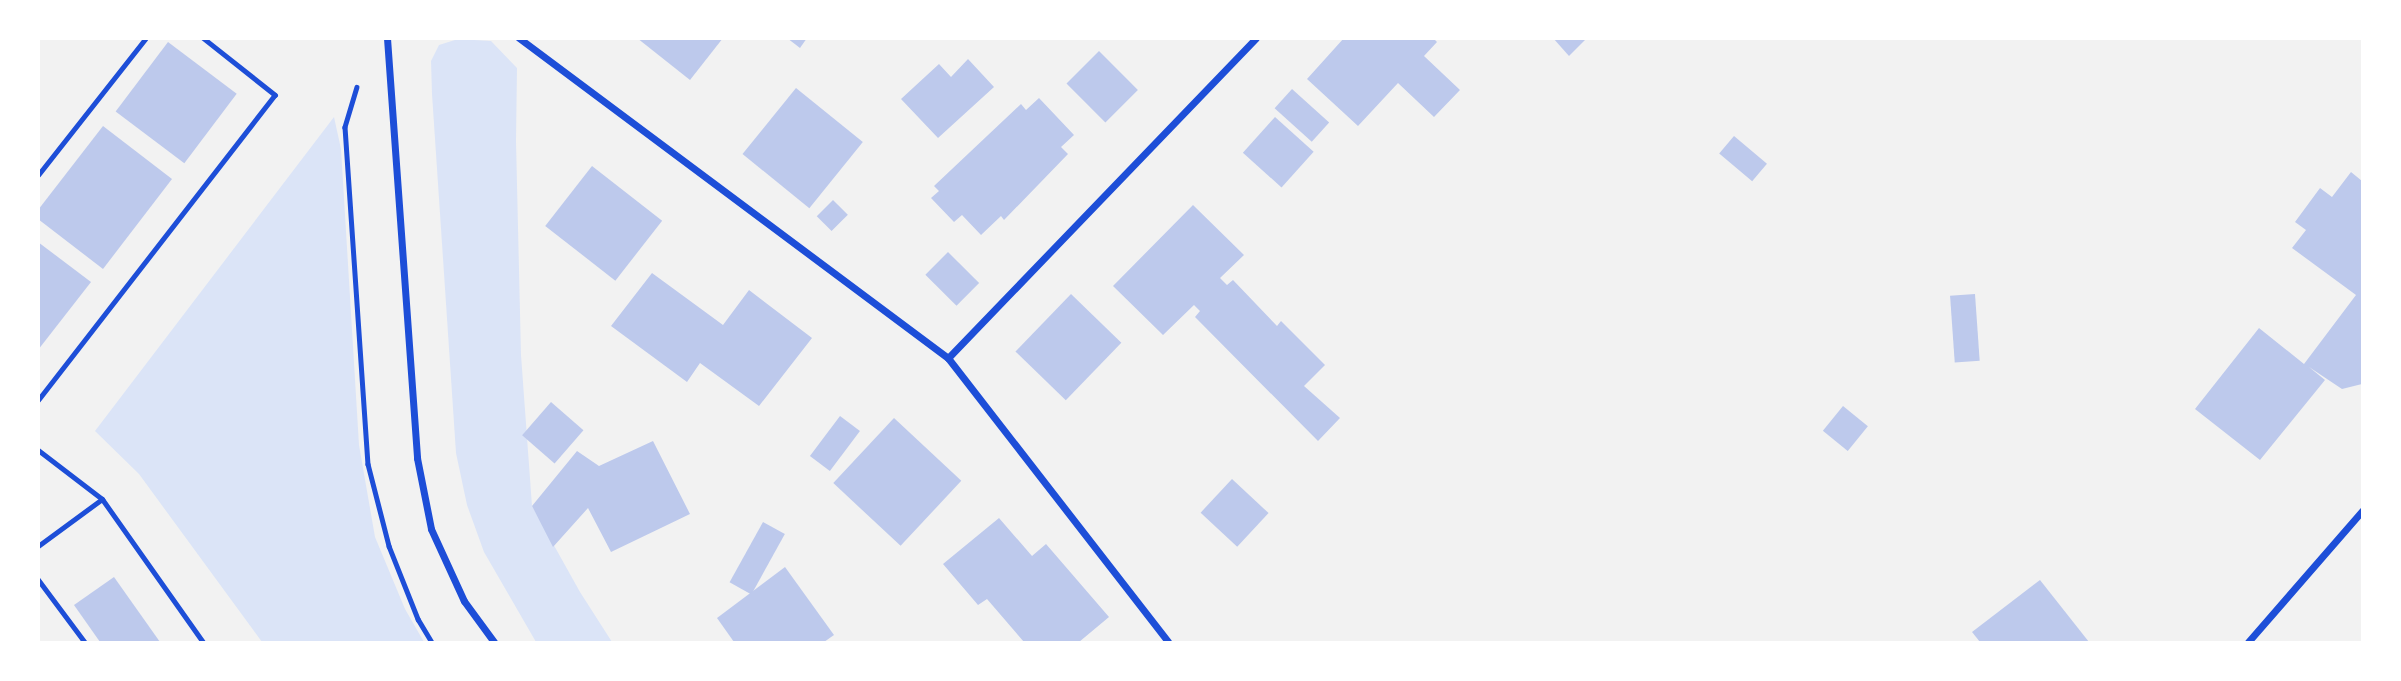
<!DOCTYPE html>
<html>
<head>
<meta charset="utf-8">
<style>
	body { margin:0 }
	#map { position:relative; width:2401px; height:681px; overflow:hidden; background:#f2f2f2; font-family:"Golos Text",sans-serif }
	div>[style] { position:absolute }
	.green>* { inset:0; background:#dbe4f7 }
	.building>* { inset:0; background:#bdc9ec; transform-origin:0 0 }
	.path>* { height:4.5px; margin:-2.25px; padding:0 2.25px; transform-origin:2.25px; border-radius:2.25px; background:#1d4ed8 }
	.service>* { height:5px; margin:-2.5px; padding:0 2.5px; transform-origin:2.5px; border-radius:2.5px; background:#1d4ed8 }
	.minor>* { height:7px; margin:-3.5px; padding:0 3.5px; transform-origin:3.5px; border-radius:3.5px; background:#1d4ed8 }
	span { translate:-50% -50%; white-space:nowrap; text-align:center; line-height:1.15; -webkit-text-stroke:5px #fff; paint-order:stroke }
	.frame { position:absolute; inset:0; border:40px solid #fff; pointer-events:none }
</style>
</head>
<body>
<div id="map">
	<div class="green">
		<div style="clip-path:polygon(458px 39px,491px 41px,517px 68px,516px 141px,521px 355px,532px 506px,580px 592px,612px 642px,536px 642px,484px 552px,467px 505px,456px 453px,432px 94px,431px 61px,439px 45px)"></div>
		<div style="clip-path:polygon(334px 117px,341px 149px,359px 445px,375px 537px,405px 609px,424px 642px,262px 642px,139px 474px,95px 431px)"></div>
	</div>
	<div class="building">
		<div style="clip-path:polygon(637px 38px,723px 38px,690px 80px)"></div>
		<div style="clip-path:polygon(787px 38px,807px 38px,800px 48px)"></div>
		<div style="clip-path:polygon(1344px 38px,1433px 38px,1437px 42px,1424px 56px,1460px 90px,1434px 117px,1398px 83px,1358px 126px,1307px 79px)"></div>
		<div style="clip-path:polygon(1553px 38px,1587px 38px,1569px 56px)"></div>
		<div style="left:168px;top:42px;width:86px;height:87px;rotate:37deg"></div>
		<div style="left:1099px;top:51px;width:55px;height:46px;rotate:45deg"></div>
		<div style="clip-path:polygon(968px 59px,994px 87px,938px 138px,901px 99px,939px 64px,951px 77px)"></div>
		<div style="left:796px;top:88px;width:86px;height:85px;rotate:39deg"></div>
		<div style="left:1292px;top:89px;width:50px;height:26px;rotate:42deg"></div>
		<div style="clip-path:polygon(1039px 98px,1074px 135px,1061px 147px,1068px 154px,1004px 220px,1001px 216px,981px 235px,962px 215px,954px 222px,931px 198px,939px 191px,934px 186px,1021px 104px,1026px 110px)"></div>
		<div style="left:1275px;top:117px;width:52px;height:48px;rotate:42deg"></div>
		<div style="clip-path:polygon(103px 126px,172px 179px,103px 269px,38px 219px,38px 210px)"></div>
		<div style="left:1734px;top:136px;width:43px;height:23px;rotate:40deg"></div>
		<div style="left:592px;top:166px;width:89px;height:76px;rotate:38deg"></div>
		<div style="clip-path:polygon(2351px 172px,2362px 181px,2362px 384px,2342px 389px,2309px 367px,2325px 380px,2260px 460px,2195px 409px,2259px 328px,2304px 364px,2356px 295px,2292px 248px,2306px 230px,2295px 222px,2320px 188px,2332px 197px)"></div>
		<div style="left:833px;top:200px;width:21px;height:23px;rotate:45deg"></div>
		<div style="clip-path:polygon(1193px 205px,1244px 255px,1220px 278px,1227px 285px,1233px 280px,1277px 326px,1281px 321px,1325px 365px,1304px 386px,1340px 418px,1318px 441px,1195px 317px,1200px 311px,1194px 305px,1163px 335px,1113px 286px)"></div>
		<div style="clip-path:polygon(38px 242px,91px 282px,38px 350px)"></div>
		<div style="left:948px;top:252px;width:44px;height:32px;rotate:45deg"></div>
		<div style="clip-path:polygon(652px 273px,723px 325px,749px 290px,812px 338px,759px 406px,700px 363px,687px 382px,611px 326px)"></div>
		<div style="left:1071px;top:294px;width:70px;height:80px;rotate:44deg"></div>
		<div style="left:1975px;top:294px;width:67px;height:25px;rotate:86deg"></div>
		<div style="left:551px;top:402px;width:43px;height:44px;rotate:41deg"></div>
		<div style="left:1843px;top:406px;width:32px;height:32px;rotate:39deg"></div>
		<div style="left:840px;top:416px;width:25px;height:50px;rotate:37deg"></div>
		<div style="left:894px;top:418px;width:92px;height:89px;rotate:43deg"></div>
		<div style="clip-path:polygon(653px 441px,690px 514px,611px 552px,588px 508px,553px 547px,532px 506px,577px 451px,599px 466px)"></div>
		<div style="left:1232px;top:479px;width:50px;height:46px;rotate:43deg"></div>
		<div style="clip-path:polygon(999px 518px,1032px 556px,1046px 544px,1109px 617px,1079px 642px,1024px 642px,987px 599px,978px 605px,943px 564px)"></div>
		<div style="left:763px;top:522px;width:25px;height:69px;rotate:29deg"></div>
		<div style="clip-path:polygon(785px 567px,834px 635px,824px 642px,734px 642px,717px 618px)"></div>
		<div style="clip-path:polygon(114px 577px,160px 642px,100px 642px,74px 605px)"></div>
		<div style="clip-path:polygon(2040px 580px,2089px 642px,1980px 642px,1972px 632px)"></div>
	</div>
	<div class="path">
		<div style="left:357px;top:87px;width:42px;rotate:106.7deg"></div>
		<div style="left:345px;top:127px;width:338px;rotate:86.1deg"></div>
		<div style="left:368px;top:464px;width:85px;rotate:75.6deg"></div>
		<div style="left:389px;top:546px;width:79px;rotate:68.3deg"></div>
		<div style="left:418px;top:619px;width:27px;rotate:59deg"></div>
		<div style="left:38px;top:579px;width:79px;rotate:53.3deg"></div>
	</div>
	<div class="service">
		<div style="left:38px;top:175px;width:174px;rotate:-51.8deg"></div>
		<div style="left:38px;top:400px;width:386px;rotate:-52.2deg"></div>
		<div style="left:275px;top:95px;width:92px;rotate:-141.6deg"></div>
		<div style="left:38px;top:450px;width:81px;rotate:37.4deg"></div>
		<div style="left:102px;top:499px;width:175px;rotate:54.8deg"></div>
		<div style="left:38px;top:546px;width:79px;rotate:-36.3deg"></div>
	</div>
	<div class="minor">
		<div style="left:387px;top:38px;width:421px;rotate:85.9deg"></div>
		<div style="left:417px;top:458px;width:72px;rotate:78.8deg"></div>
		<div style="left:431px;top:529px;width:79px;rotate:65.4deg"></div>
		<div style="left:464px;top:601px;width:51px;rotate:53.8deg"></div>
		<div style="left:519px;top:38px;width:535px;rotate:36.72deg"></div>
		<div style="left:948px;top:358px;width:359px;rotate:52.2deg"></div>
		<div style="left:948px;top:358px;width:444px;rotate:-46.1deg"></div>
		<div style="left:2248px;top:642px;width:174px;rotate:-49deg"></div>
	</div>
	<div class="frame"></div>
</div>
</body>
</html>
